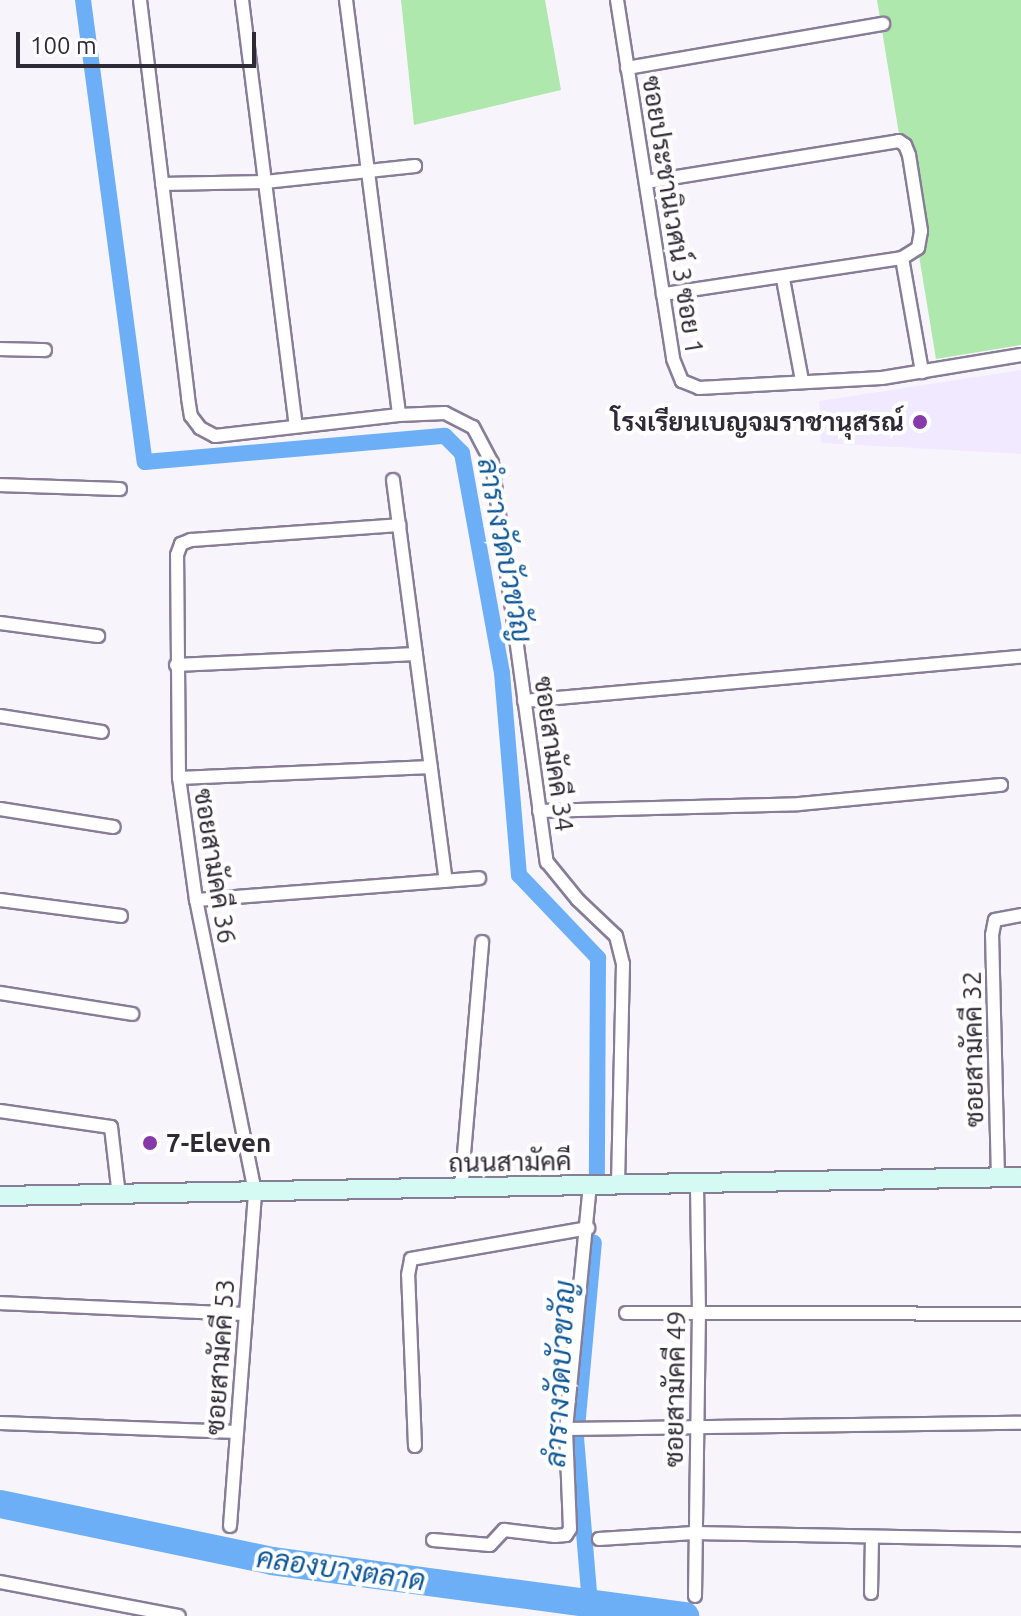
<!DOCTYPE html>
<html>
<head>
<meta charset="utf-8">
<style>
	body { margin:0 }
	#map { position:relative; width:1021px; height:1616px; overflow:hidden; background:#f7f5fb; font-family:Ubuntu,Sarabun,sans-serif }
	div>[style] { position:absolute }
	.built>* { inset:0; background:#f1e9ff }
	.green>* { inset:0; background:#aee8ac }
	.canal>* { height:16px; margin:-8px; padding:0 8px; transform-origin:8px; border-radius:8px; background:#6caff6 }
	.river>* { height:28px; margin:-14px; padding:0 14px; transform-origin:14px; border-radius:14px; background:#6caff6 }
	.roads { filter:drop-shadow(2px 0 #877d97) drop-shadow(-2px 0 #877d97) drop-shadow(0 2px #877d97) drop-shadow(0 -2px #877d97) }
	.street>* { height:12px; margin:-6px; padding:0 6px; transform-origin:6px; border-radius:6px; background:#fff }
	.secondary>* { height:18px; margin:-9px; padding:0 9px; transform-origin:9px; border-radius:9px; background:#d5faf3 }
	.dots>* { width:22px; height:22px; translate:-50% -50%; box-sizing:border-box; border:4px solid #fff; border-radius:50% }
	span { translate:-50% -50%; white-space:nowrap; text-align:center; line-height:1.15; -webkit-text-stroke:8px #fff; paint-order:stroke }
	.street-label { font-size:26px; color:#2f2b36 }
	.poi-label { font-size:26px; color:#2f2b36; font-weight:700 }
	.right { translate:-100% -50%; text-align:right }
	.left { translate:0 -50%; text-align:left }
	.water-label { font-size:28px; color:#0c5595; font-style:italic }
	.scale { position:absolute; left:16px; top:32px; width:240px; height:36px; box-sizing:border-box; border:4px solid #2f2b36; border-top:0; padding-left:10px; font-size:24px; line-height:28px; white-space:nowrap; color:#2f2b36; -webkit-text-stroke:6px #fff; paint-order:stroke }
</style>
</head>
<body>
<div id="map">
	<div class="built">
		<div style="clip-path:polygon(1021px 370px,1021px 454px,821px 443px,819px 401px)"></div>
	</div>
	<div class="green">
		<div style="clip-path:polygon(401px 0,545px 0,561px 90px,414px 125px)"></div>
		<div style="clip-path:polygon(877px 0,1021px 0,1021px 345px,936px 359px)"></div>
	</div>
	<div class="canal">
		<div style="left:83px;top:0;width:466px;rotate:82.4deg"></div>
		<div style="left:145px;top:462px;width:301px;rotate:-5deg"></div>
		<div style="left:445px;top:436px;width:24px;rotate:45deg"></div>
		<div style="left:462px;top:453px;width:224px;rotate:79.7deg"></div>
		<div style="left:502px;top:673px;width:203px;rotate:85.2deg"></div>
		<div style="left:519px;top:875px;width:115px;rotate:46.4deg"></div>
		<div style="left:598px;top:958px;width:217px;rotate:90.3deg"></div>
		<div style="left:590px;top:1604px;width:166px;rotate:-94.8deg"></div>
		<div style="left:576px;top:1439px;width:197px;rotate:-84.8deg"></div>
	</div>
	<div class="river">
		<div style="left:0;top:1504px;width:278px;rotate:11.8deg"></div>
		<div style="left:272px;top:1561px;width:417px;rotate:7.6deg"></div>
	</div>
	<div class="roads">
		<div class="street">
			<div style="left:140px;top:0;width:401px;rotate:83.1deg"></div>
			<div style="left:188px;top:398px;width:18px;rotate:81deg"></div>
			<div style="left:191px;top:416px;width:15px;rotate:53deg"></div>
			<div style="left:200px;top:428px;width:17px;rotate:28deg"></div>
			<div style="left:215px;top:436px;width:185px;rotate:-6.5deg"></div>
			<div style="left:399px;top:415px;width:46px;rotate:-2.5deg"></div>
			<div style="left:445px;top:413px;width:31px;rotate:27deg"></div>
			<div style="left:473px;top:427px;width:41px;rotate:62.2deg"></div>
			<div style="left:492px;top:463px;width:403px;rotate:82.2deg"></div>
			<div style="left:547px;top:862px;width:49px;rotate:50.8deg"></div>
			<div style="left:578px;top:900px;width:52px;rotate:43.5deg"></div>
			<div style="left:616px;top:936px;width:29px;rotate:76deg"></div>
			<div style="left:623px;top:964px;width:221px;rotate:91.3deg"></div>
			<div style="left:242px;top:0;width:428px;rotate:82.8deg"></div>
			<div style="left:346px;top:0;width:418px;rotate:82.7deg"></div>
			<div style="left:617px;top:0;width:363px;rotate:81.1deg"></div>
			<div style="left:673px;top:359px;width:24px;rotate:68deg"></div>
			<div style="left:682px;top:381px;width:18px;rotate:22deg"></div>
			<div style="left:699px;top:388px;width:183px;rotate:-3.1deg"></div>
			<div style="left:882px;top:378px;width:141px;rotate:-9.4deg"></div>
			<div style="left:627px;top:68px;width:260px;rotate:-9.8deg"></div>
			<div style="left:646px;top:182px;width:256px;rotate:-9.2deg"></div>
			<div style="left:899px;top:141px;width:7px;rotate:34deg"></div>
			<div style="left:905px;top:145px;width:11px;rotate:68deg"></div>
			<div style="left:909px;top:155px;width:77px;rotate:81deg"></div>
			<div style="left:921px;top:231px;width:17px;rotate:100deg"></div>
			<div style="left:918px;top:248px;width:19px;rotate:148deg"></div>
			<div style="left:902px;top:258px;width:242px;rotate:171.4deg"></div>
			<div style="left:162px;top:184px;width:103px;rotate:-1.1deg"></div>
			<div style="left:265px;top:182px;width:151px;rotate:-6.1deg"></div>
			<div style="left:902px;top:258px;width:116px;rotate:80deg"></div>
			<div style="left:783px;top:279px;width:104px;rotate:79.4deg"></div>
			<div style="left:0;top:349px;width:45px;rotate:1.3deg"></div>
			<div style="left:393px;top:480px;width:404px;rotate:82.5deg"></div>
			<div style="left:0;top:485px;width:120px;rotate:1.9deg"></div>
			<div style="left:0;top:623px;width:99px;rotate:7.6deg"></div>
			<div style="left:176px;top:665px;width:240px;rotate:-2.6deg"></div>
			<div style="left:524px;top:701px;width:499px;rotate:-5.1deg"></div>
			<div style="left:0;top:716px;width:103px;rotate:8.9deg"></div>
			<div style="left:179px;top:778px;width:252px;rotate:-2.5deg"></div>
			<div style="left:0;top:809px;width:115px;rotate:9deg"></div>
			<div style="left:539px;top:811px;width:260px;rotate:-1.5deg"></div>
			<div style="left:799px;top:804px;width:203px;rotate:-5.4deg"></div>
			<div style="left:0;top:900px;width:122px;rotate:7.5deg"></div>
			<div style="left:196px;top:900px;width:284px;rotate:-4.4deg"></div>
			<div style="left:0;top:993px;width:134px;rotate:9deg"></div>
			<div style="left:0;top:1111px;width:112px;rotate:8.2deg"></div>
			<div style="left:111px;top:1127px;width:69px;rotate:83.4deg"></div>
			<div style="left:998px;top:1178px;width:243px;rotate:-91.4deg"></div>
			<div style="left:992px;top:935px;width:15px;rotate:-79deg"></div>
			<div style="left:995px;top:920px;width:26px;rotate:-11deg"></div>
			<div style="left:461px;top:1189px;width:248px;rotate:-85.1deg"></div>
			<div style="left:0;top:1303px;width:244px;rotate:2.6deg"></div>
			<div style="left:626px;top:1313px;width:395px;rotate:0.1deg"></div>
			<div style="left:0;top:1423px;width:237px;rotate:2.2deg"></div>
			<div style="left:566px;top:1429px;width:455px;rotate:-0.8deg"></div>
			<div style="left:415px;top:1446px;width:171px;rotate:-92.3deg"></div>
			<div style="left:408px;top:1275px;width:16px;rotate:-79deg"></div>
			<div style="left:411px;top:1259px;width:180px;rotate:-9.9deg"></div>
			<div style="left:230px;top:1526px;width:335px;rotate:-85.7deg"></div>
			<div style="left:255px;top:1192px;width:298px;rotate:-101.4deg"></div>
			<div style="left:196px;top:900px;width:123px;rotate:-97.9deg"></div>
			<div style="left:179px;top:778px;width:223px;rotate:-90.5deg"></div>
			<div style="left:177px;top:555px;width:12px;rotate:-70deg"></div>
			<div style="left:181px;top:544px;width:11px;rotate:-22deg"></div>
			<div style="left:191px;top:540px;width:209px;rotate:-4.1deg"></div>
			<div style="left:599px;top:1539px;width:95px;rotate:-3.6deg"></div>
			<div style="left:694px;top:1533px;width:327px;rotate:1.1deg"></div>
			<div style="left:433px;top:1540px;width:57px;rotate:5deg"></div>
			<div style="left:490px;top:1545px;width:21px;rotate:-47deg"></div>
			<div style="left:504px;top:1530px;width:51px;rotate:6.7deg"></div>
			<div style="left:555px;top:1536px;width:11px;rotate:-5deg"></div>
			<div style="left:566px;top:1535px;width:7px;rotate:-56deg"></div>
			<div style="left:570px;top:1529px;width:100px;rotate:-92.3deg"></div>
			<div style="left:566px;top:1429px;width:244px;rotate:-84.4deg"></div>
			<div style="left:0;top:1582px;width:182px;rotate:10.8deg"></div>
			<div style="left:871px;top:1593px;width:56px;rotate:-89deg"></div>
			<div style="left:695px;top:1596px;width:283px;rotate:-89.2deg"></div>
			<div style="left:699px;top:1313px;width:130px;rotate:-90.9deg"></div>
		</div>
		<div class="secondary">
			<div style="left:0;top:1196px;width:1021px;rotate:-1.07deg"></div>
		</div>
	</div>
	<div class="dots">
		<div style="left:920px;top:422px;background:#8839a9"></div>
		<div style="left:150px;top:1143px;background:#8839a9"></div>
	</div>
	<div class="street-label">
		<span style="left:673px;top:215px;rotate:81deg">ซอยประชานิเวศน์ 3 ซอย 1</span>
		<span style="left:554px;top:754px;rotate:82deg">ซอยสามัคคี 34</span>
		<span style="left:215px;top:866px;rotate:81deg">ซอยสามัคคี 36</span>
		<span style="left:973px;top:1049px;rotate:-91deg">ซอยสามัคคี 32</span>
		<span style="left:510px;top:1162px;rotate:-1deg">ถนนสามัคคี</span>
		<span style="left:220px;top:1357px;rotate:-86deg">ซอยสามัคคี 53</span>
		<span style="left:675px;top:1389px;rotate:-89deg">ซอยสามัคคี 49</span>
	</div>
	<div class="poi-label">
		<span class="right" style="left:904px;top:422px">โรงเรียนเบญจมราชานุสรณ์</span>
		<span class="left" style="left:166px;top:1143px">7-Eleven</span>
	</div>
	<div class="water-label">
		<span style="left:505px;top:550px;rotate:79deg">ลำรางวัดบัวขวัญ</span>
		<span style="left:560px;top:1374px;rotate:-87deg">ลำรางวัดบัวขวัญ</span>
		<span style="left:341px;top:1569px;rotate:8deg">คลองบางตลาด</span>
	</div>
	<div class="scale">100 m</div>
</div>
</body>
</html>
